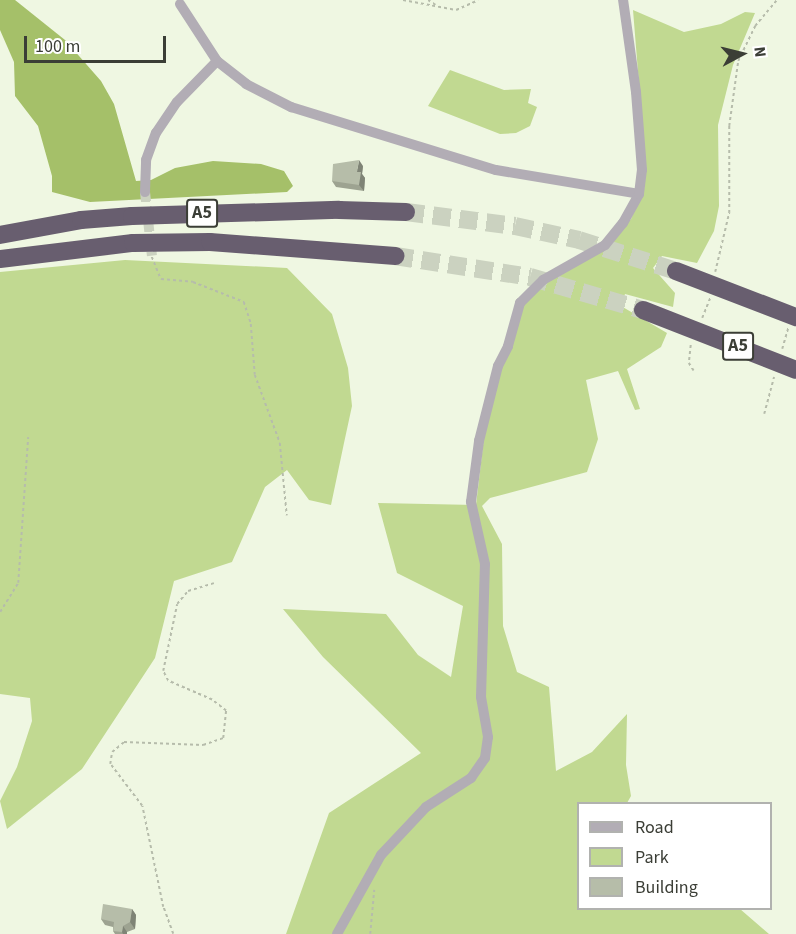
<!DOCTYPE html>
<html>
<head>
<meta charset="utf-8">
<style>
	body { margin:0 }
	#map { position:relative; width:796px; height:934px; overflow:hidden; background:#eff7e2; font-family:"Source Sans 3",sans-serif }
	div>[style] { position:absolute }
	.green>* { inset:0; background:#c1d991 }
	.forest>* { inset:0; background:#a5c069 }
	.minor-tunnel>* { height:10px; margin-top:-5px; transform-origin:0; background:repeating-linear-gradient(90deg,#cbd2c0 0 10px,transparent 0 15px) }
	.motorway-tunnel>* { height:18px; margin-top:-9px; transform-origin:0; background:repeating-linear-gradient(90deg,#cbd2c0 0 18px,transparent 0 27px) }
	.path>* { height:1.5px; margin-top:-0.75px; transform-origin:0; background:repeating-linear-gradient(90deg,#b6bcab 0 3px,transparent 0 6px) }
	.minor>* { height:10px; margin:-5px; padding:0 5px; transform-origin:5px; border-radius:5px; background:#b2adb5 }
	.motorway>* { height:18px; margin:-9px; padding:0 9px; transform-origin:9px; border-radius:9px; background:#685e6f }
	.wall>* { inset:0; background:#9da391 }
	.shaded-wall>* { inset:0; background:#7f8476 }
	.building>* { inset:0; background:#b6bda9 }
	span { translate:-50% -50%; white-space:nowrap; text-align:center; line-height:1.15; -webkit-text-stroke:5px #fff; paint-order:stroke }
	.shield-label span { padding:2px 4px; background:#fff; border:2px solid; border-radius:4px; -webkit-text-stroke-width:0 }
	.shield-label { font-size:18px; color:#3b3e36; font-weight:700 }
	.legend { position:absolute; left:577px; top:802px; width:195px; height:108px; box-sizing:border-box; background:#fff; border:2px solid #b1b2af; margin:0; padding:8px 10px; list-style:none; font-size:18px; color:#3b3e36 }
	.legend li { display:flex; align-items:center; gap:12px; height:30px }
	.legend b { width:30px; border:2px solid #b1b2af }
	.north { position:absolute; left:712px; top:24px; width:60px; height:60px; -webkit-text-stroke:4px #fff; paint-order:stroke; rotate:83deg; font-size:16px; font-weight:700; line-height:24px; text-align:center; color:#3b3e36 }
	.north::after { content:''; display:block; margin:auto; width:21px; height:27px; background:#3b3e36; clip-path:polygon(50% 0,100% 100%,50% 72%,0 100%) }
	.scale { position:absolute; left:24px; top:36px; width:142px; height:27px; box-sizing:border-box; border:3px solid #3b3e36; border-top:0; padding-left:8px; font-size:18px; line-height:21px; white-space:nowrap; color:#3b3e36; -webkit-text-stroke:4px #fff; paint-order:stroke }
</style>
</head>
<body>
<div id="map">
	<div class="green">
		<div style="clip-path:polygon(633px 10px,684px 32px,721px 24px,745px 12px,755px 13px,733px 65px,718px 125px,719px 206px,714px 231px,697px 263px,662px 256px,653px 268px,675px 293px,673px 307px,625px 294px,621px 306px,667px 333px,661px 347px,627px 369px,640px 409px,635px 410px,618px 371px,586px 380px,598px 439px,587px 472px,490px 498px,482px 506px,502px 544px,503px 626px,517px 672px,549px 687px,556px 771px,592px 752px,627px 714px,626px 765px,631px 796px,627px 803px,578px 804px,578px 908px,740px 909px,769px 934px,286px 934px,329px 813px,421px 753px,323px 657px,283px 609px,386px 614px,418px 655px,451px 677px,463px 606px,397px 573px,378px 503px,476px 505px,484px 437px,499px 372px,521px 306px,553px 278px,601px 252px,631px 219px,644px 189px,646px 171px)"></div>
		<div style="clip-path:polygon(450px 70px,504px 90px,531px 89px,528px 103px,537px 107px,530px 126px,516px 133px,500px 134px,428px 106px)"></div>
		<div style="clip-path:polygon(125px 260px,287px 268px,332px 314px,348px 368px,352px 406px,344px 443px,331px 505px,309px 500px,287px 470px,265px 487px,232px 562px,174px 581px,155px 658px,82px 769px,7px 829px,0 801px,17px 767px,32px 721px,30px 698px,0 694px,0 272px)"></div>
	</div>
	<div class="forest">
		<div style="clip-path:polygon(0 0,15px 0,65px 40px,101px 81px,114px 104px,136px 181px,151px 180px,175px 168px,213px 161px,261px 164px,284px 171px,293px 186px,287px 192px,90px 202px,52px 192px,52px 176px,38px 126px,15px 96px,14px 62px,0 30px)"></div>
	</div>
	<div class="minor-tunnel">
		<div style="left:145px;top:192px;width:64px;rotate:83.8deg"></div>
	</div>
	<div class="motorway-tunnel">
		<div style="left:406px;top:212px;width:110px;rotate:7.3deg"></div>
		<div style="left:515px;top:226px;width:66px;rotate:12.3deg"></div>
		<div style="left:579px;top:240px;width:102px;rotate:17.7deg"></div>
		<div style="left:395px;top:256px;width:137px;rotate:8.8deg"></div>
		<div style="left:530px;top:277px;width:118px;rotate:16.3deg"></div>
	</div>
	<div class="path">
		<div style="left:403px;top:0;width:54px;rotate:10.7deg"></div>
		<div style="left:456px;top:10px;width:24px;rotate:-24deg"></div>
		<div style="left:428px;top:0;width:9px;rotate:32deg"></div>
		<div style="left:152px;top:257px;width:24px;rotate:68deg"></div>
		<div style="left:161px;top:279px;width:32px;rotate:5deg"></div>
		<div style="left:193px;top:282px;width:55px;rotate:21.4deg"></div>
		<div style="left:244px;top:302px;width:23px;rotate:72deg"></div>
		<div style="left:251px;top:324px;width:51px;rotate:85.5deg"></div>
		<div style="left:255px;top:375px;width:72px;rotate:69.8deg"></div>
		<div style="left:280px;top:443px;width:73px;rotate:84.5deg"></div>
		<div style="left:715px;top:272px;width:61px;rotate:-76.7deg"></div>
		<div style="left:729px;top:213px;width:87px;rotate:-90deg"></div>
		<div style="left:729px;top:126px;width:66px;rotate:-82.1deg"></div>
		<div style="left:738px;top:61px;width:39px;rotate:-64deg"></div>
		<div style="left:755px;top:26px;width:34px;rotate:-50deg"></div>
		<div style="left:702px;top:318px;width:22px;rotate:-68deg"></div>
		<div style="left:691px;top:345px;width:18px;rotate:96deg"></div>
		<div style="left:689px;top:363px;width:9px;rotate:58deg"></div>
		<div style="left:782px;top:349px;width:22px;rotate:-74deg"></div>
		<div style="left:764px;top:414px;width:38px;rotate:-75deg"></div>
		<div style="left:0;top:612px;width:34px;rotate:-58deg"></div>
		<div style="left:18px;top:583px;width:146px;rotate:-86.1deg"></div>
		<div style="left:173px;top:934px;width:29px;rotate:-110deg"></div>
		<div style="left:163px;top:907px;width:103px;rotate:-101.7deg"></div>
		<div style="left:142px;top:806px;width:53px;rotate:-127.3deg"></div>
		<div style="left:110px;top:764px;width:12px;rotate:-81deg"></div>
		<div style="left:112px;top:752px;width:16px;rotate:-40deg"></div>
		<div style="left:124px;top:742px;width:79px;rotate:2.2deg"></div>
		<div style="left:203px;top:745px;width:21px;rotate:-19deg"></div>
		<div style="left:223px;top:738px;width:27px;rotate:-84deg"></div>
		<div style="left:226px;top:711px;width:18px;rotate:-142deg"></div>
		<div style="left:212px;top:700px;width:48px;rotate:-156.6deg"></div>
		<div style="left:168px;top:681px;width:11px;rotate:-117deg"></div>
		<div style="left:163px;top:671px;width:68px;rotate:-78.2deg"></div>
		<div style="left:177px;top:604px;width:17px;rotate:-50deg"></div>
		<div style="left:188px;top:591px;width:27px;rotate:-17deg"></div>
		<div style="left:370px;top:934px;width:44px;rotate:-84.8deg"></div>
	</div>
	<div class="minor">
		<div style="left:180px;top:4px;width:68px;rotate:57deg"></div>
		<div style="left:217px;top:61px;width:37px;rotate:38deg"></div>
		<div style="left:246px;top:84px;width:51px;rotate:27.1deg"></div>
		<div style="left:291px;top:107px;width:214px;rotate:17.1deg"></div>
		<div style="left:496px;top:170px;width:145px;rotate:9.5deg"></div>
		<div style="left:145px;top:192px;width:32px;rotate:-88deg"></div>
		<div style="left:146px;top:160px;width:29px;rotate:-70deg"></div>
		<div style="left:156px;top:133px;width:37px;rotate:-56deg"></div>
		<div style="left:177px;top:102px;width:57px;rotate:-45.7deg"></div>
		<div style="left:337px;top:934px;width:90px;rotate:-60.9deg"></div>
		<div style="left:381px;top:855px;width:66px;rotate:-46.8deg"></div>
		<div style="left:426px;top:807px;width:54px;rotate:-32.8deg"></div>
		<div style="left:471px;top:778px;width:24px;rotate:-55deg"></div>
		<div style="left:485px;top:758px;width:21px;rotate:-82deg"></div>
		<div style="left:488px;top:737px;width:41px;rotate:-99.9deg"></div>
		<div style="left:481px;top:697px;width:133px;rotate:-88.3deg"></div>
		<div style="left:485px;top:564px;width:64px;rotate:-102.7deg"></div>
		<div style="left:471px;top:502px;width:62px;rotate:-82.5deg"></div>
		<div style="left:479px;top:441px;width:77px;rotate:-75.8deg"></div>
		<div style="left:498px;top:366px;width:22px;rotate:-63deg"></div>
		<div style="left:508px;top:346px;width:45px;rotate:-74.4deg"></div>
		<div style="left:520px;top:303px;width:33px;rotate:-45deg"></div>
		<div style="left:543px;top:280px;width:71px;rotate:-29.4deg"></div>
		<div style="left:605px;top:245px;width:28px;rotate:-51deg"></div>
		<div style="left:623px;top:223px;width:33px;rotate:-61deg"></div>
		<div style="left:639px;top:194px;width:24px;rotate:-83deg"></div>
		<div style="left:642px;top:170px;width:78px;rotate:-94.4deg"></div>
		<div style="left:636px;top:92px;width:93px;rotate:-98deg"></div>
	</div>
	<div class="motorway">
		<div style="left:0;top:235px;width:82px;rotate:-10.5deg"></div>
		<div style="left:81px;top:220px;width:51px;rotate:-4.5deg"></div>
		<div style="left:132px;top:216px;width:207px;rotate:-1.7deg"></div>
		<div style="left:339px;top:210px;width:67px;rotate:1.7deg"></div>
		<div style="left:0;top:259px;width:134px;rotate:-6.9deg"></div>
		<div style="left:133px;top:243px;width:77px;rotate:-0.7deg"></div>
		<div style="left:210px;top:242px;width:186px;rotate:4.3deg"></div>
		<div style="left:676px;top:271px;width:129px;rotate:21deg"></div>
		<div style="left:643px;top:310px;width:164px;rotate:21.4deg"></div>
	</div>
	<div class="wall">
		<div style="clip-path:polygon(363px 166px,362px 174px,365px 178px,364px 191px,336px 187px,332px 181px)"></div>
		<div style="clip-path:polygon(132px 909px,136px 915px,135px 929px,127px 932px,127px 934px,115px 934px,113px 931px,113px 927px,105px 925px,101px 919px)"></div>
	</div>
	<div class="shaded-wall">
		<div style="clip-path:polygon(359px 160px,363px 166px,362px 174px,365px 178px,364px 191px,359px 185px,357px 172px)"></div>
		<div style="clip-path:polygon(132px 909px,136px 915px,135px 929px,130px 922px)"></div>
		<div style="clip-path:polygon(123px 926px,127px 932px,127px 934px,123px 934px,122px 932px)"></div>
	</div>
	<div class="building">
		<div style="clip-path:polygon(359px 160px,357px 172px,361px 172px,359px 185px,332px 181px,333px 164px)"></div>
		<div style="clip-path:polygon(103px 904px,132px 909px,130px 922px,123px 926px,122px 932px,113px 931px,114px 922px,101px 919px)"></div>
	</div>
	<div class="shield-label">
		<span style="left:202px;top:213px">Α5</span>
		<span style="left:738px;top:346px">Α5</span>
	</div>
	<ul class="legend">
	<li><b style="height:8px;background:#b2adb5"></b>Road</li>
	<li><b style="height:16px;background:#c1d991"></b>Park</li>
	<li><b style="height:16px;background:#b6bda9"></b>Building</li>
	</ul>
	<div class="north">N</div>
	<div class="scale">100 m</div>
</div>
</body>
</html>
